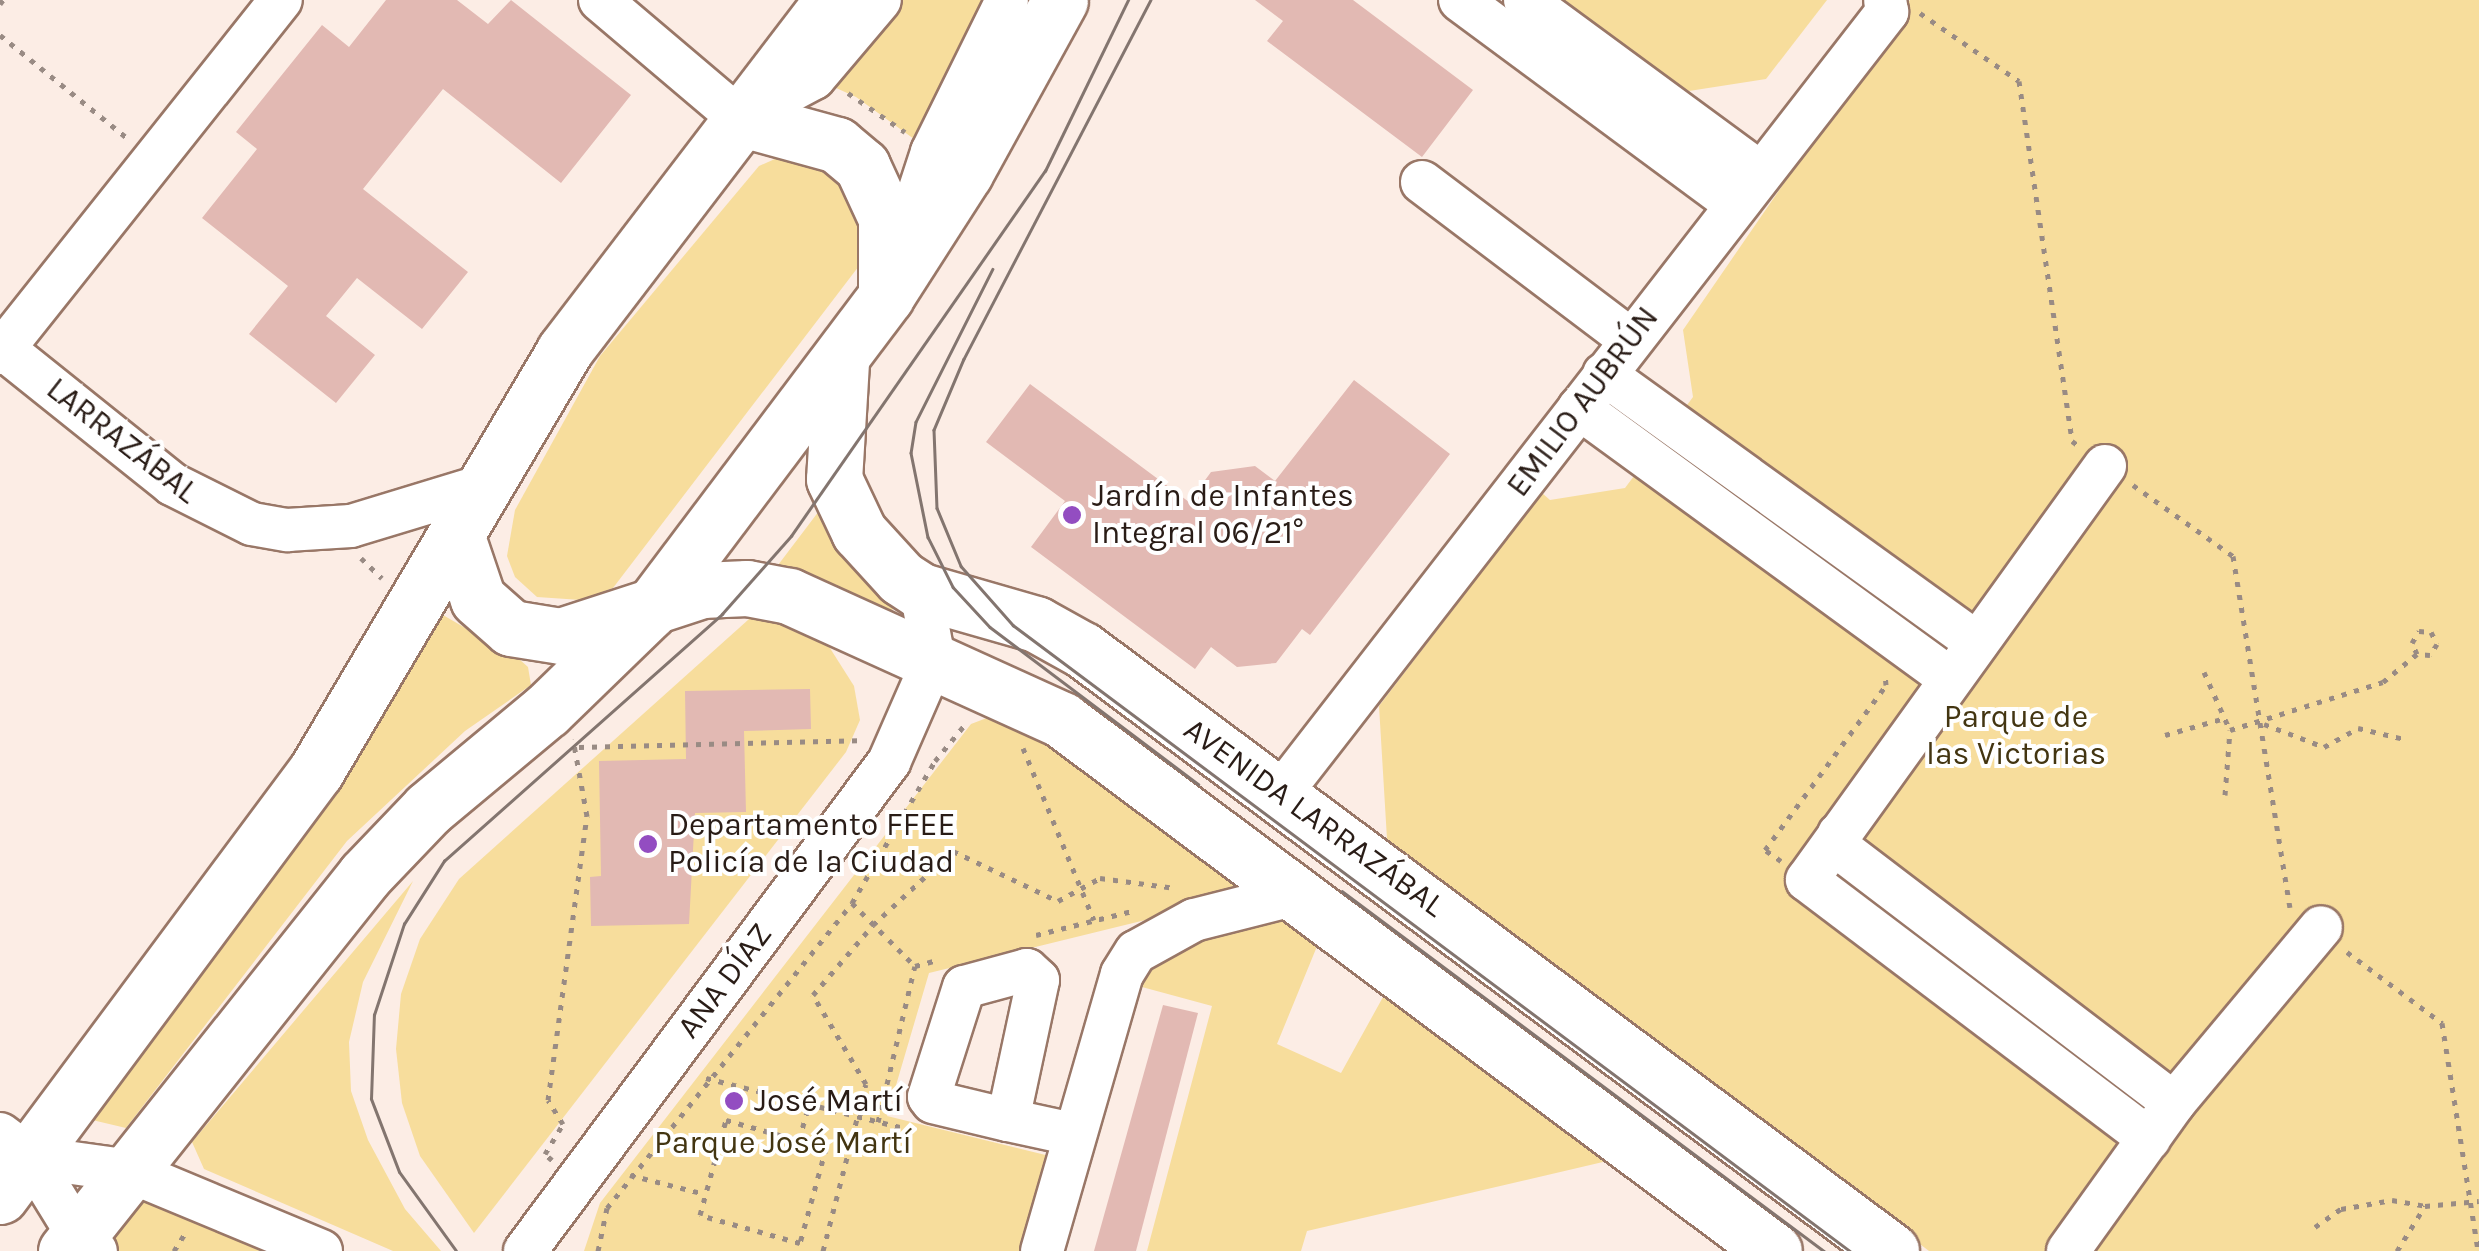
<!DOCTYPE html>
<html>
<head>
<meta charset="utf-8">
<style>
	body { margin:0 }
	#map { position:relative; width:2479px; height:1251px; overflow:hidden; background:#fcede5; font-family:Karla,sans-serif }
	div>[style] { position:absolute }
	.green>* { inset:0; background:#f7dd9c }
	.building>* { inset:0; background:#e2b9b3 }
	.path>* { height:5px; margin-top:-2.5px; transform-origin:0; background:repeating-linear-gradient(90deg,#998b84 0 5px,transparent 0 13px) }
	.roads { filter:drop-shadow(2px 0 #997767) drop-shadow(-2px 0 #997767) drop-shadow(0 2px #997767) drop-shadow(0 -2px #997767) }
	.minor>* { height:42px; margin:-21px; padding:0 21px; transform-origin:21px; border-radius:21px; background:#fff }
	.major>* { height:55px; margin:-27.5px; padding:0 27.5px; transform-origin:27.5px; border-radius:27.5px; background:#fff }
	.tram>* { height:2.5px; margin:-1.25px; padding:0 1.25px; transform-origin:1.25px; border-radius:1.25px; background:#83756f }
	.dots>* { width:28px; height:28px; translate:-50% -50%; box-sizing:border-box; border:5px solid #fff; border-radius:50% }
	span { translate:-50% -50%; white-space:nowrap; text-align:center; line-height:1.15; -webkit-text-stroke:8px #fff; paint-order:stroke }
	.street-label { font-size:32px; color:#291c16 }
	.poi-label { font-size:32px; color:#291c16 }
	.left { translate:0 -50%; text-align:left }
	.park-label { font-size:32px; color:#433511 }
</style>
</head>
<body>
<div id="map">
	<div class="green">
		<div style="clip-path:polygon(880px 0,1007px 0,932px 152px,856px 97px,814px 78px)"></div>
		<div style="clip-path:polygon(1557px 0,1827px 0,1766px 79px,1689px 91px,1669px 84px)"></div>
		<div style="clip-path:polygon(1910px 0,2479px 0,2479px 1251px,1929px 1251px,1387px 839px,1379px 706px,1542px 493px,1550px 500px,1625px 488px,1693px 397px,1683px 330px)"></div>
		<div style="clip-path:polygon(786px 154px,854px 174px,862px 262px,613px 588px,581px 600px,537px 597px,515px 577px,507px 556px,515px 510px,600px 356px,759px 166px)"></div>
		<div style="clip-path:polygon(819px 511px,844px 553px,896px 606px,884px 618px,772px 573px)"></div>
		<div style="clip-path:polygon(436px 611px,519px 659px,528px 667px,531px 685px,465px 731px,347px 841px,126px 1128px,88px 1119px)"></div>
		<div style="clip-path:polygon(758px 611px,828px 645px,854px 686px,860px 720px,846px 752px,474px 1233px,420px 1156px,402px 1103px,396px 1049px,401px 994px,420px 939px,459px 879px)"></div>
		<div style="clip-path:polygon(992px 716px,1016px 721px,1241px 885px,1231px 899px,929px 973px,887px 1116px,1070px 1161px,1037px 1251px,584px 1251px,600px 1203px,971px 724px)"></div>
		<div style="clip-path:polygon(413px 881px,363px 982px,349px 1042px,351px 1091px,368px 1140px,405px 1209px,441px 1251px,393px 1251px,204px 1169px,192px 1142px)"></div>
		<div style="clip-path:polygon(1287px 911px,1320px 939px,1277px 1044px,1341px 1073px,1388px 988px,1620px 1158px,1307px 1231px,1301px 1251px,1147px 1251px,1212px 1006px,1142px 987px,1157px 956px,1177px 936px)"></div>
		<div style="clip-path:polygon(142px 1192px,288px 1251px,111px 1251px,108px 1230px)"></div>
	</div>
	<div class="building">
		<div style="clip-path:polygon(386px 0,457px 0,488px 24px,511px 0,631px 95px,561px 183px,443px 89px,363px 189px,468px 272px,422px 329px,357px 278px,326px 316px,375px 355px,336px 403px,249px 334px,288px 286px,202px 218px,257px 149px,236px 132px,322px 25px,349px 47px)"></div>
		<div style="clip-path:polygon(1255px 0,1353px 0,1473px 90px,1422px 157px,1267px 41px,1283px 21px)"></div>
		<div style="clip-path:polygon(1354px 380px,1450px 454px,1310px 635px,1302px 629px,1276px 663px,1237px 667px,1211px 647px,1195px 669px,1031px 547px,1065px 501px,986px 442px,1030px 384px,1189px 502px,1211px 472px,1255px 466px,1275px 481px)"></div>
		<div style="clip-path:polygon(810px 689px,811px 729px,744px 731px,746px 812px,695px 813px,689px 924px,591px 926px,590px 877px,601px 876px,599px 761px,686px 759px,685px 691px)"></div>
		<div style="clip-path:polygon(1163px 1005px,1198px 1013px,1136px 1251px,1094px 1251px)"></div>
	</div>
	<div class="path">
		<div style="left:0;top:4px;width:5px;rotate:-53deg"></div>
		<div style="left:1920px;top:13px;width:120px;rotate:34.5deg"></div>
		<div style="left:2019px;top:81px;width:364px;rotate:81.6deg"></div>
		<div style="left:2072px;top:441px;width:9px;rotate:36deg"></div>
		<div style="left:0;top:35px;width:162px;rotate:39deg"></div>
		<div style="left:848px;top:93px;width:69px;rotate:34.4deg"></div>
		<div style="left:2133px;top:485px;width:123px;rotate:35.4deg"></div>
		<div style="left:2233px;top:556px;width:356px;rotate:80.8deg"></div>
		<div style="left:361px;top:558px;width:29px;rotate:44deg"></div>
		<div style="left:2419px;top:631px;width:12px;rotate:5deg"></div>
		<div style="left:2431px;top:632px;width:13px;rotate:63deg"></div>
		<div style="left:2437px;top:644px;width:13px;rotate:122deg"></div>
		<div style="left:2430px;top:655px;width:13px;rotate:-176deg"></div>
		<div style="left:2417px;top:654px;width:12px;rotate:-114deg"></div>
		<div style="left:2412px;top:643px;width:14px;rotate:-60deg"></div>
		<div style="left:2204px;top:672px;width:64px;rotate:65.9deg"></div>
		<div style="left:2264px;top:724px;width:64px;rotate:21deg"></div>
		<div style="left:2324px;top:747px;width:39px;rotate:-29deg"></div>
		<div style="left:2358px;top:728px;width:47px;rotate:13.4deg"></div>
		<div style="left:2165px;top:735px;width:62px;rotate:-15.8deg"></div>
		<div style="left:579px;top:747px;width:280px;rotate:-1.4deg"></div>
		<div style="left:1023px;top:748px;width:186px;rotate:67.6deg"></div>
		<div style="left:2225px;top:795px;width:65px;rotate:-85.6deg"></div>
		<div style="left:2230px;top:730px;width:160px;rotate:-17.4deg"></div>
		<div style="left:2383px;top:682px;width:44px;rotate:-39.5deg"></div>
		<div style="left:1781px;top:861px;width:19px;rotate:-145deg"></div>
		<div style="left:1765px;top:850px;width:205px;rotate:-53.7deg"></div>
		<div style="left:1886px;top:685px;width:11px;rotate:-95deg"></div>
		<div style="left:852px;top:903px;width:89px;rotate:45deg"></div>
		<div style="left:1036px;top:935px;width:99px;rotate:-14deg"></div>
		<div style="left:2347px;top:952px;width:119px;rotate:36.8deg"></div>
		<div style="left:2442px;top:1023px;width:231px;rotate:81deg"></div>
		<div style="left:706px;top:1078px;width:207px;rotate:14.2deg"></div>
		<div style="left:726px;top:1120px;width:104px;rotate:15.6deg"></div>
		<div style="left:826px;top:1148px;width:98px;rotate:105.3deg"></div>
		<div style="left:800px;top:1243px;width:104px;rotate:-164.4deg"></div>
		<div style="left:700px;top:1215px;width:98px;rotate:-74.7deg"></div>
		<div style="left:878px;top:1122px;width:160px;rotate:-76.7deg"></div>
		<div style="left:915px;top:966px;width:24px;rotate:-15deg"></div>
		<div style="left:799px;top:1140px;width:37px;rotate:-74deg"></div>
		<div style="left:552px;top:1160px;width:9px;rotate:-139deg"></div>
		<div style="left:545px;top:1154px;width:35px;rotate:-59deg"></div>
		<div style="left:563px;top:1124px;width:28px;rotate:-122deg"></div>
		<div style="left:548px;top:1100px;width:287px;rotate:-82.2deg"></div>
		<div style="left:587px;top:816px;width:78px;rotate:-100.3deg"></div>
		<div style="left:630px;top:1175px;width:77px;rotate:14.2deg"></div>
		<div style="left:2315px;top:1227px;width:32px;rotate:-35deg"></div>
		<div style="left:2341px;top:1209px;width:52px;rotate:-10deg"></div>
		<div style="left:2392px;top:1200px;width:34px;rotate:10deg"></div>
		<div style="left:174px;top:1251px;width:22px;rotate:-58deg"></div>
		<div style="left:598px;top:1251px;width:44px;rotate:-78.2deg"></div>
		<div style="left:607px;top:1208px;width:391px;rotate:-51.2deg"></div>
		<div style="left:852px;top:903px;width:164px;rotate:-59.7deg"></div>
		<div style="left:935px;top:761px;width:50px;rotate:-50.6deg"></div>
		<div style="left:823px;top:1251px;width:172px;rotate:-75.6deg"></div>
		<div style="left:866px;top:1084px;width:104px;rotate:-120.8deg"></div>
		<div style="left:813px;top:995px;width:92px;rotate:-49.4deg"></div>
		<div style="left:873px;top:925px;width:109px;rotate:-42.8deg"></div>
		<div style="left:953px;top:851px;width:116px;rotate:25.5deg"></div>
		<div style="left:1058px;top:901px;width:48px;rotate:-28.7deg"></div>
		<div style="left:1100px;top:878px;width:76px;rotate:7.6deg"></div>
		<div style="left:2397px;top:1251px;width:53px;rotate:-58.1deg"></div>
		<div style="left:2425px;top:1206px;width:54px;rotate:-5.3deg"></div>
	</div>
	<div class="roads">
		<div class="minor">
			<div style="left:600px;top:0;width:182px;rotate:40.3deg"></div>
			<div style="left:739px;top:118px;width:85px;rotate:-28.1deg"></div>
			<div style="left:814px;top:78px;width:102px;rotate:-49.8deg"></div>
			<div style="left:1460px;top:0;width:341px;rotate:36.5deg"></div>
			<div style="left:1525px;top:0;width:290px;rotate:36.3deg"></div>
			<div style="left:1422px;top:182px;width:262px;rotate:37.1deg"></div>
			<div style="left:901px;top:247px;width:100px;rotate:-71.9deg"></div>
			<div style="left:932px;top:152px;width:169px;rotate:-63.7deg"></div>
			<div style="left:0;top:346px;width:221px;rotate:38.7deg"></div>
			<div style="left:172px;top:484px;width:89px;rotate:26.6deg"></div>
			<div style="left:252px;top:524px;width:36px;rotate:10deg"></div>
			<div style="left:287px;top:530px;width:64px;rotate:-3.6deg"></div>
			<div style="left:351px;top:526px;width:138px;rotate:-16.9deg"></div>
			<div style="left:0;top:353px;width:451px;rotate:-51.5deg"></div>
			<div style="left:1604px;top:374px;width:460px;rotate:35.8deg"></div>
			<div style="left:1579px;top:408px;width:460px;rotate:36.1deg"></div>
			<div style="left:2105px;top:466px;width:510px;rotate:125.75deg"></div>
			<div style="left:1807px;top:880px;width:429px;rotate:37.1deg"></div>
			<div style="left:1281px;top:793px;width:989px;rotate:-52.19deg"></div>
			<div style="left:1887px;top:12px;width:12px;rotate:-99deg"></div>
			<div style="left:1839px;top:834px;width:17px;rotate:77deg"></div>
			<div style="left:1843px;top:851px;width:416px;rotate:37.3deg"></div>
			<div style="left:1008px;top:1120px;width:143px;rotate:-77.9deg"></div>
			<div style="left:1038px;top:980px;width:15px;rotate:-138deg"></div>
			<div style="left:1027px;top:970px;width:65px;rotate:164.9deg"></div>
			<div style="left:964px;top:987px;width:115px;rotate:107.7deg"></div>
			<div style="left:929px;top:1097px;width:6px;rotate:51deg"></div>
			<div style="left:933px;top:1102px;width:77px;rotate:13.5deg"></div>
			<div style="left:1008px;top:1120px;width:66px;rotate:12.2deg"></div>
			<div style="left:0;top:1134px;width:38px;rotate:37deg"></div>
			<div style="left:30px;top:1157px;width:92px;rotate:58.4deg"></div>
			<div style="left:78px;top:1235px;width:24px;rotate:42deg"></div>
			<div style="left:30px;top:1157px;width:100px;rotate:8deg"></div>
			<div style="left:129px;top:1171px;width:208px;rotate:22.6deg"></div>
			<div style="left:525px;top:1251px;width:610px;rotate:-53.34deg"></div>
			<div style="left:889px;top:762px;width:112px;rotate:-66.4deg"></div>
			<div style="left:934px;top:659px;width:69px;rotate:-100.8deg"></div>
			<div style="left:1042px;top:1251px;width:288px;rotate:-73.9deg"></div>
			<div style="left:1122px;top:974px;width:26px;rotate:-58deg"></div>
			<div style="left:1136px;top:952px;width:66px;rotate:-28.9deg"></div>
			<div style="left:1194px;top:920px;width:110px;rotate:-14.2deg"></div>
			<div style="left:2068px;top:1251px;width:182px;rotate:-54.4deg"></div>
			<div style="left:2174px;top:1103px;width:229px;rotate:-50.1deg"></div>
		</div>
		<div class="major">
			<div style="left:739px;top:118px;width:102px;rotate:15.4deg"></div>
			<div style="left:837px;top:145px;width:33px;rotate:40deg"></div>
			<div style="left:862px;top:166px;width:57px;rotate:65.2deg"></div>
			<div style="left:886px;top:218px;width:78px;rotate:90deg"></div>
			<div style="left:841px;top:362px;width:117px;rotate:93.4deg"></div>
			<div style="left:834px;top:479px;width:59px;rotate:64.7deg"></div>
			<div style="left:859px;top:532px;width:62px;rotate:47.6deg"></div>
			<div style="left:901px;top:578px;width:24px;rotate:33deg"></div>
			<div style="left:921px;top:591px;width:120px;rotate:16deg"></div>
			<div style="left:1036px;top:624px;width:54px;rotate:29deg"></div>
			<div style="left:1083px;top:650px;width:1007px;rotate:36.64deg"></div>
			<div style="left:458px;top:540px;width:62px;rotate:71.3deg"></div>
			<div style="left:478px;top:599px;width:44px;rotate:41.3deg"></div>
			<div style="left:511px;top:628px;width:51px;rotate:9.1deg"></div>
			<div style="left:561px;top:636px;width:148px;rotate:-18.1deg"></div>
			<div style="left:702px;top:590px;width:45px;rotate:-2.5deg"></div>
			<div style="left:747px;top:588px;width:43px;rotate:10.8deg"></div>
			<div style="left:789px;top:596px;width:300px;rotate:24.4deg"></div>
			<div style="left:1062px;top:720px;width:888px;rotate:36.72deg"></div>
			<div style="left:0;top:1196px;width:530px;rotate:-53.37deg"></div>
			<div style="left:316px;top:771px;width:488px;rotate:-59.4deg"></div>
			<div style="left:564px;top:351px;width:442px;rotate:-52.6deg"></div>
			<div style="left:66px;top:1251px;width:480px;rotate:-51.5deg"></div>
			<div style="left:365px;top:875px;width:91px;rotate:-46.3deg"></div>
			<div style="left:428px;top:809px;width:155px;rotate:-39.8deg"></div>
			<div style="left:547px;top:710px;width:142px;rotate:-44.1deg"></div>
			<div style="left:649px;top:611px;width:394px;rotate:-53deg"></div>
			<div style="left:886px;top:296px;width:146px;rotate:-57.3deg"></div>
			<div style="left:965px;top:173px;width:197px;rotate:-61.2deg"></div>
		</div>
	</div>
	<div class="tram">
		<div style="left:1151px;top:0;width:405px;rotate:117.5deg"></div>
		<div style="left:964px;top:359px;width:77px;rotate:112.9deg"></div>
		<div style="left:934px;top:430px;width:78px;rotate:87.8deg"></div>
		<div style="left:937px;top:508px;width:63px;rotate:67.5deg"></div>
		<div style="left:961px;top:566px;width:79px;rotate:48.6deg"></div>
		<div style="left:1013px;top:625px;width:1045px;rotate:36.79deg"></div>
		<div style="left:993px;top:269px;width:171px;rotate:116.7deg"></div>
		<div style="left:916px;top:422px;width:31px;rotate:99deg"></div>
		<div style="left:911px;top:453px;width:86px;rotate:78.6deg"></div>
		<div style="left:928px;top:537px;width:56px;rotate:63.4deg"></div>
		<div style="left:953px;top:587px;width:54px;rotate:47.2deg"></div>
		<div style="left:990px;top:627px;width:261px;rotate:37deg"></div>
		<div style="left:1342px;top:891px;width:602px;rotate:36.76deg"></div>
		<div style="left:456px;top:1251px;width:97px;rotate:-125.8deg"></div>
		<div style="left:399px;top:1172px;width:78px;rotate:-111deg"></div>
		<div style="left:371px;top:1099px;width:84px;rotate:-88deg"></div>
		<div style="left:374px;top:1015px;width:96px;rotate:-71.8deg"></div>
		<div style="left:404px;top:924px;width:75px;rotate:-57.6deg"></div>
		<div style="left:444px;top:861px;width:372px;rotate:-41.6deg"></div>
		<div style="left:722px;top:614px;width:104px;rotate:-48.5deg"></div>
		<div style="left:791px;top:536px;width:445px;rotate:-55.2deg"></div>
		<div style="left:1045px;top:171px;width:190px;rotate:-64.1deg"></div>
	</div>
	<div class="dots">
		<div style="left:1072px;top:515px;background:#934dc1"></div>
		<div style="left:648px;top:844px;background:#934dc1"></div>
		<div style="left:734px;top:1101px;background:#934dc1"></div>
	</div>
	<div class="street-label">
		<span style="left:1583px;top:402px;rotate:-53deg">EMILIO AUBRÚN</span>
		<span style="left:122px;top:441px;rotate:38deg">LARRAZÁBAL</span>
		<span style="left:1314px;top:818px;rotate:36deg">AVENIDA LARRAZÁBAL</span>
		<span style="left:725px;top:981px;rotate:-53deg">ANA DÍAZ</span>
	</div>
	<div class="poi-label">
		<span class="left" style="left:1092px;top:515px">Jardín de Infantes<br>Integral 06/21°</span>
		<span class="left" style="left:668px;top:844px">Departamento FFEE<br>Policía de la Ciudad</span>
		<span class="left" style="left:754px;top:1101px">José Martí</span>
	</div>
	<div class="park-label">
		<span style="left:2016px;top:736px">Parque de<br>las Victorias</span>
		<span style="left:783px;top:1143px">Parque José Martí</span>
	</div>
</div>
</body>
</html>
